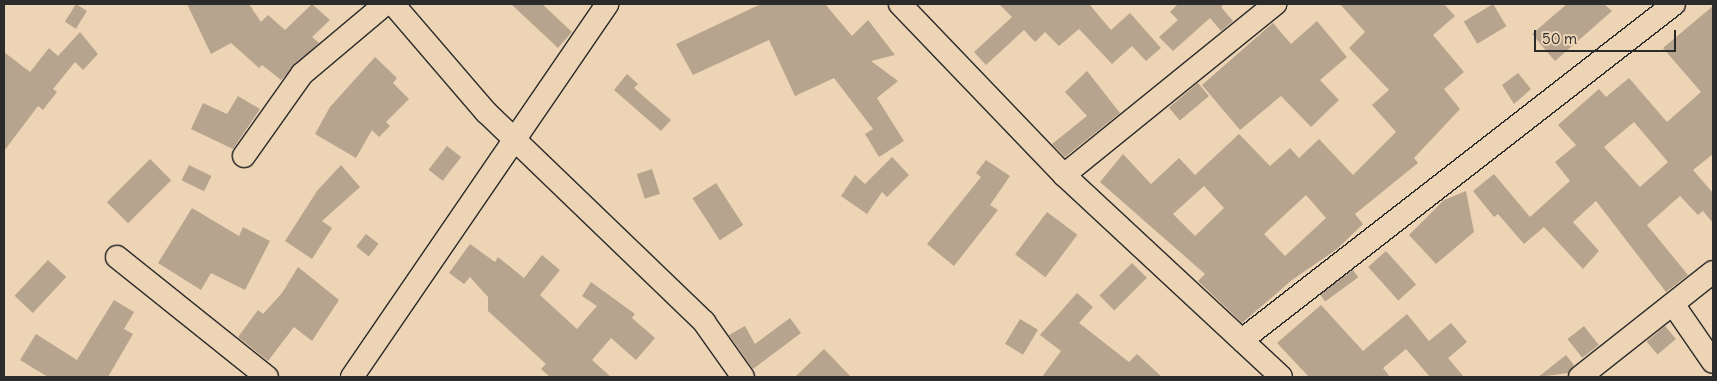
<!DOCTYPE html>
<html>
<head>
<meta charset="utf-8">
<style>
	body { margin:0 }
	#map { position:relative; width:1717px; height:381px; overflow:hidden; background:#edd4b5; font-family:Delius,sans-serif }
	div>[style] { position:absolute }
	.building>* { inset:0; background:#b7a48e; transform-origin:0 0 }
	.roads { filter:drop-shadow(1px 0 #2b2b2b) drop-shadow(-1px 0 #2b2b2b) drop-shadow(0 1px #2b2b2b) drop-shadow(0 -1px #2b2b2b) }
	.street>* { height:22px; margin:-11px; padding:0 11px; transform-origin:11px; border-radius:11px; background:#edd4b5 }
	span { translate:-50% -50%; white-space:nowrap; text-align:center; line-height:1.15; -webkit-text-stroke:5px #edd4b5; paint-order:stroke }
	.frame { position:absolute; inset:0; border:5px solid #2b2b2b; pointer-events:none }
	.scale { position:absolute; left:1534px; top:30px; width:142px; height:22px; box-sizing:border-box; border:2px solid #2b2b2b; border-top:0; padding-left:6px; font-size:15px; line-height:18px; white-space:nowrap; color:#2b2b2b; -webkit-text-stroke:4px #edd4b5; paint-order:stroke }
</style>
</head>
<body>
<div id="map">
	<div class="building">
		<div style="left:76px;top:4px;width:13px;height:21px;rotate:32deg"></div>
		<div style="clip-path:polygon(187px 4px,249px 4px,261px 22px,268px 15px,285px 30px,312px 4px,330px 20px,312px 37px,319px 43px,281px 80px,262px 65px,259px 68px,231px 43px,211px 54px)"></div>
		<div style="clip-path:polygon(511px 4px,542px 4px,572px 32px,558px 48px)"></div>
		<div style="clip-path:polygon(761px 4px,825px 4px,852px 36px,868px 20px,895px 55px,871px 61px,898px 81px,877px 98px,904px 141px,879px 157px,865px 134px,873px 129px,834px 78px,795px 96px,769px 40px,693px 75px,676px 44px)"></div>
		<div style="clip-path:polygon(999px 4px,1089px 4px,1111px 30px,1130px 13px,1161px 48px,1146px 61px,1132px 46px,1112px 64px,1079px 29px,1059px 46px,1045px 32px,1035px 42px,1024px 30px,986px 65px,974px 52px,1012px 17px)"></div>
		<div style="clip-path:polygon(1178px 4px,1224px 4px,1221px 7px,1233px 21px,1221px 31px,1210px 18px,1173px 51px,1159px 37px,1178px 20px,1170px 12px)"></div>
		<div style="clip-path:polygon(evenodd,1340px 4px,1444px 4px,1455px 16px,1433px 35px,1464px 72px,1444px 89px,1460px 109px,1414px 158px,1418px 163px,1355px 214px,1363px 224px,1337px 249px,1292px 280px,1242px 323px,1198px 281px,1205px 274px,1100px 182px,1123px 154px,1151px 184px,1179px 158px,1195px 175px,1239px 134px,1270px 166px,1290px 148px,1299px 158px,1319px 139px,1353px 175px,1396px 132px,1372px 105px,1389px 90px,1349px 48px,1365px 32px,1340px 4px,1204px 186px,1224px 208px,1195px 236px,1173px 214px,1204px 186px,1340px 4px,1306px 195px,1326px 218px,1285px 256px,1264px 234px,1306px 195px)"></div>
		<div style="left:1493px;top:4px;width:26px;height:34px;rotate:59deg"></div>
		<div style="clip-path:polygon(1567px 4px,1604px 4px,1612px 11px,1555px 61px,1532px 34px)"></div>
		<div style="clip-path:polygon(evenodd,1713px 6px,1713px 154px,1693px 170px,1713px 193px,1713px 223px,1703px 211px,1698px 215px,1680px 196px,1647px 225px,1688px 275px,1666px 292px,1596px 201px,1573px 222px,1599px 251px,1583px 269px,1544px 227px,1524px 244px,1498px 214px,1494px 217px,1473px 191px,1494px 174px,1530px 217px,1570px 181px,1555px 162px,1576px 145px,1558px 125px,1599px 89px,1606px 97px,1629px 78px,1667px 122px,1701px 92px,1663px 48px,1713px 6px,1634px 122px,1668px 162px,1640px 187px,1604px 147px,1634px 122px)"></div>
		<div style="clip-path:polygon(1317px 21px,1347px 57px,1320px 80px,1339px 100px,1311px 127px,1281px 96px,1240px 130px,1202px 85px,1273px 23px,1291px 44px)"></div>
		<div style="clip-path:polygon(80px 32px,98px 54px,83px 70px,75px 62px,53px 89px,57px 92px,43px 110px,38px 106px,4px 151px,4px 52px,30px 72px,49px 48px,58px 56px)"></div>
		<div style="clip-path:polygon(375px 57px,397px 78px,393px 83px,409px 99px,386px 122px,390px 126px,379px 137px,372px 130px,356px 158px,315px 134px,330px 107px)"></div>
		<div style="clip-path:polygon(1087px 71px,1120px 113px,1065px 157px,1052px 144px,1087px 116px,1065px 92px)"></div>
		<div style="clip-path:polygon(1518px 73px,1531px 89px,1514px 104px,1502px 85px)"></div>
		<div style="clip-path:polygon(627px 74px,638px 84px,634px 88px,671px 120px,661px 131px,614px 90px)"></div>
		<div style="left:1198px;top:83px;width:17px;height:38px;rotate:50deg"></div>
		<div style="clip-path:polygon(238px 96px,260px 109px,233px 149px,191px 129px,203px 103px,227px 114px)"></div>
		<div style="left:447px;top:146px;width:18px;height:30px;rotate:38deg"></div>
		<div style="clip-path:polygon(892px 157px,909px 175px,887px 197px,882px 192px,867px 214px,841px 196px,855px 175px,865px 184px)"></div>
		<div style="left:150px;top:159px;width:30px;height:61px;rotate:45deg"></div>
		<div style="clip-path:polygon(986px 160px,1010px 176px,990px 205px,998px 210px,954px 266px,927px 244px,981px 177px,976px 173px)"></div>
		<div style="left:189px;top:165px;width:25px;height:17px;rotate:26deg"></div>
		<div style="clip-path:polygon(341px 165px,360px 187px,322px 221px,332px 228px,312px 259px,285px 241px,317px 191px)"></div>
		<div style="left:652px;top:169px;width:26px;height:16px;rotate:72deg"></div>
		<div style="left:716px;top:183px;width:50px;height:28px;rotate:57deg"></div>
		<div style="clip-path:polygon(1466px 191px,1474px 232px,1436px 264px,1409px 235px,1444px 200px)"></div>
		<div style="clip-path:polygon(192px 208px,239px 236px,243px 227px,270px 241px,245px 290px,211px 273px,201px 290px,158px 263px)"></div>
		<div style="left:1047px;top:212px;width:38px;height:53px;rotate:37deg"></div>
		<div style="left:366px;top:234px;width:16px;height:16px;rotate:38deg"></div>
		<div style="clip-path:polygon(470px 244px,495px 262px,498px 257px,524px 278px,542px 255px,560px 270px,540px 295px,577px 329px,597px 306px,582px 296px,591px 282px,635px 314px,632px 318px,655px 338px,636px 360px,611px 338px,592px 360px,611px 377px,550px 377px,541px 369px,546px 364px,488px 311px,488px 297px,470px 277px,464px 284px,449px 273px)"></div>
		<div style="left:1386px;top:251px;width:45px;height:24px;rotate:48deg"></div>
		<div style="left:48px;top:260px;width:25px;height:49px;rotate:43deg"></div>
		<div style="left:1132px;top:263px;width:21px;height:46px;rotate:45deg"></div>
		<div style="clip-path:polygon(298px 267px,339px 300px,312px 341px,294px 327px,268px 361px,238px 337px,258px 310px,263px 314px,282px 293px)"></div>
		<div style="left:1353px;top:270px;width:9px;height:41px;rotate:54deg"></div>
		<div style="clip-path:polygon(1077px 293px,1093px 307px,1079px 323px,1129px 362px,1137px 354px,1162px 377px,1042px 377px,1061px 351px,1040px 335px)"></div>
		<div style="clip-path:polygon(114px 300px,134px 312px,124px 329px,133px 334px,108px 377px,48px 377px,20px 360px,36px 334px,77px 360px)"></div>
		<div style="clip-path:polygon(1321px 305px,1363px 351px,1407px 314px,1429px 341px,1451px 323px,1467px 342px,1448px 358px,1464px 377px,1430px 377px,1406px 349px,1383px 368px,1390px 377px,1309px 377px,1277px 343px)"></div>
		<div style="clip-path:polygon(790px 318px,801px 333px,753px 369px,729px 335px,745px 326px,755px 344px)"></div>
		<div style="left:1020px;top:319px;width:21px;height:29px;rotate:31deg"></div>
		<div style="left:1584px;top:326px;width:24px;height:21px;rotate:52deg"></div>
		<div style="left:1665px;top:326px;width:17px;height:24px;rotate:50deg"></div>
		<div style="clip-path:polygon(824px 349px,851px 377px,795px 377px)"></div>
		<div style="clip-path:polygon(1566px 355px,1574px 365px,1568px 373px,1538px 377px)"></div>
	</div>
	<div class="roads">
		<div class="street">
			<div style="left:393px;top:4px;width:143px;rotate:49.3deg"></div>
			<div style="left:486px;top:112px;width:303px;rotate:43.9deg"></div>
			<div style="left:704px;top:322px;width:67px;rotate:54.7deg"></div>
			<div style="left:900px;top:4px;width:237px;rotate:46.2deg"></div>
			<div style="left:1064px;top:175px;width:296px;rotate:42.9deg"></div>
			<div style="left:244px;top:156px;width:100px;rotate:-54.7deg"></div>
			<div style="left:302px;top:74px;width:109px;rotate:-40.1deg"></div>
			<div style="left:1064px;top:175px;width:272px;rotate:-39deg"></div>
			<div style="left:117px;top:257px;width:192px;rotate:38.7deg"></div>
			<div style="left:1673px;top:304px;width:70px;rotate:55.4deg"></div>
			<div style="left:1242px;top:340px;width:547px;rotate:-37.87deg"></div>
			<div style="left:352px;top:377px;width:452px;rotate:-55.6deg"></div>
			<div style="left:1580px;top:377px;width:169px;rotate:-38.3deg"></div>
		</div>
	</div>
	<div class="frame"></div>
	<div class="scale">50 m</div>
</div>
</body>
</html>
